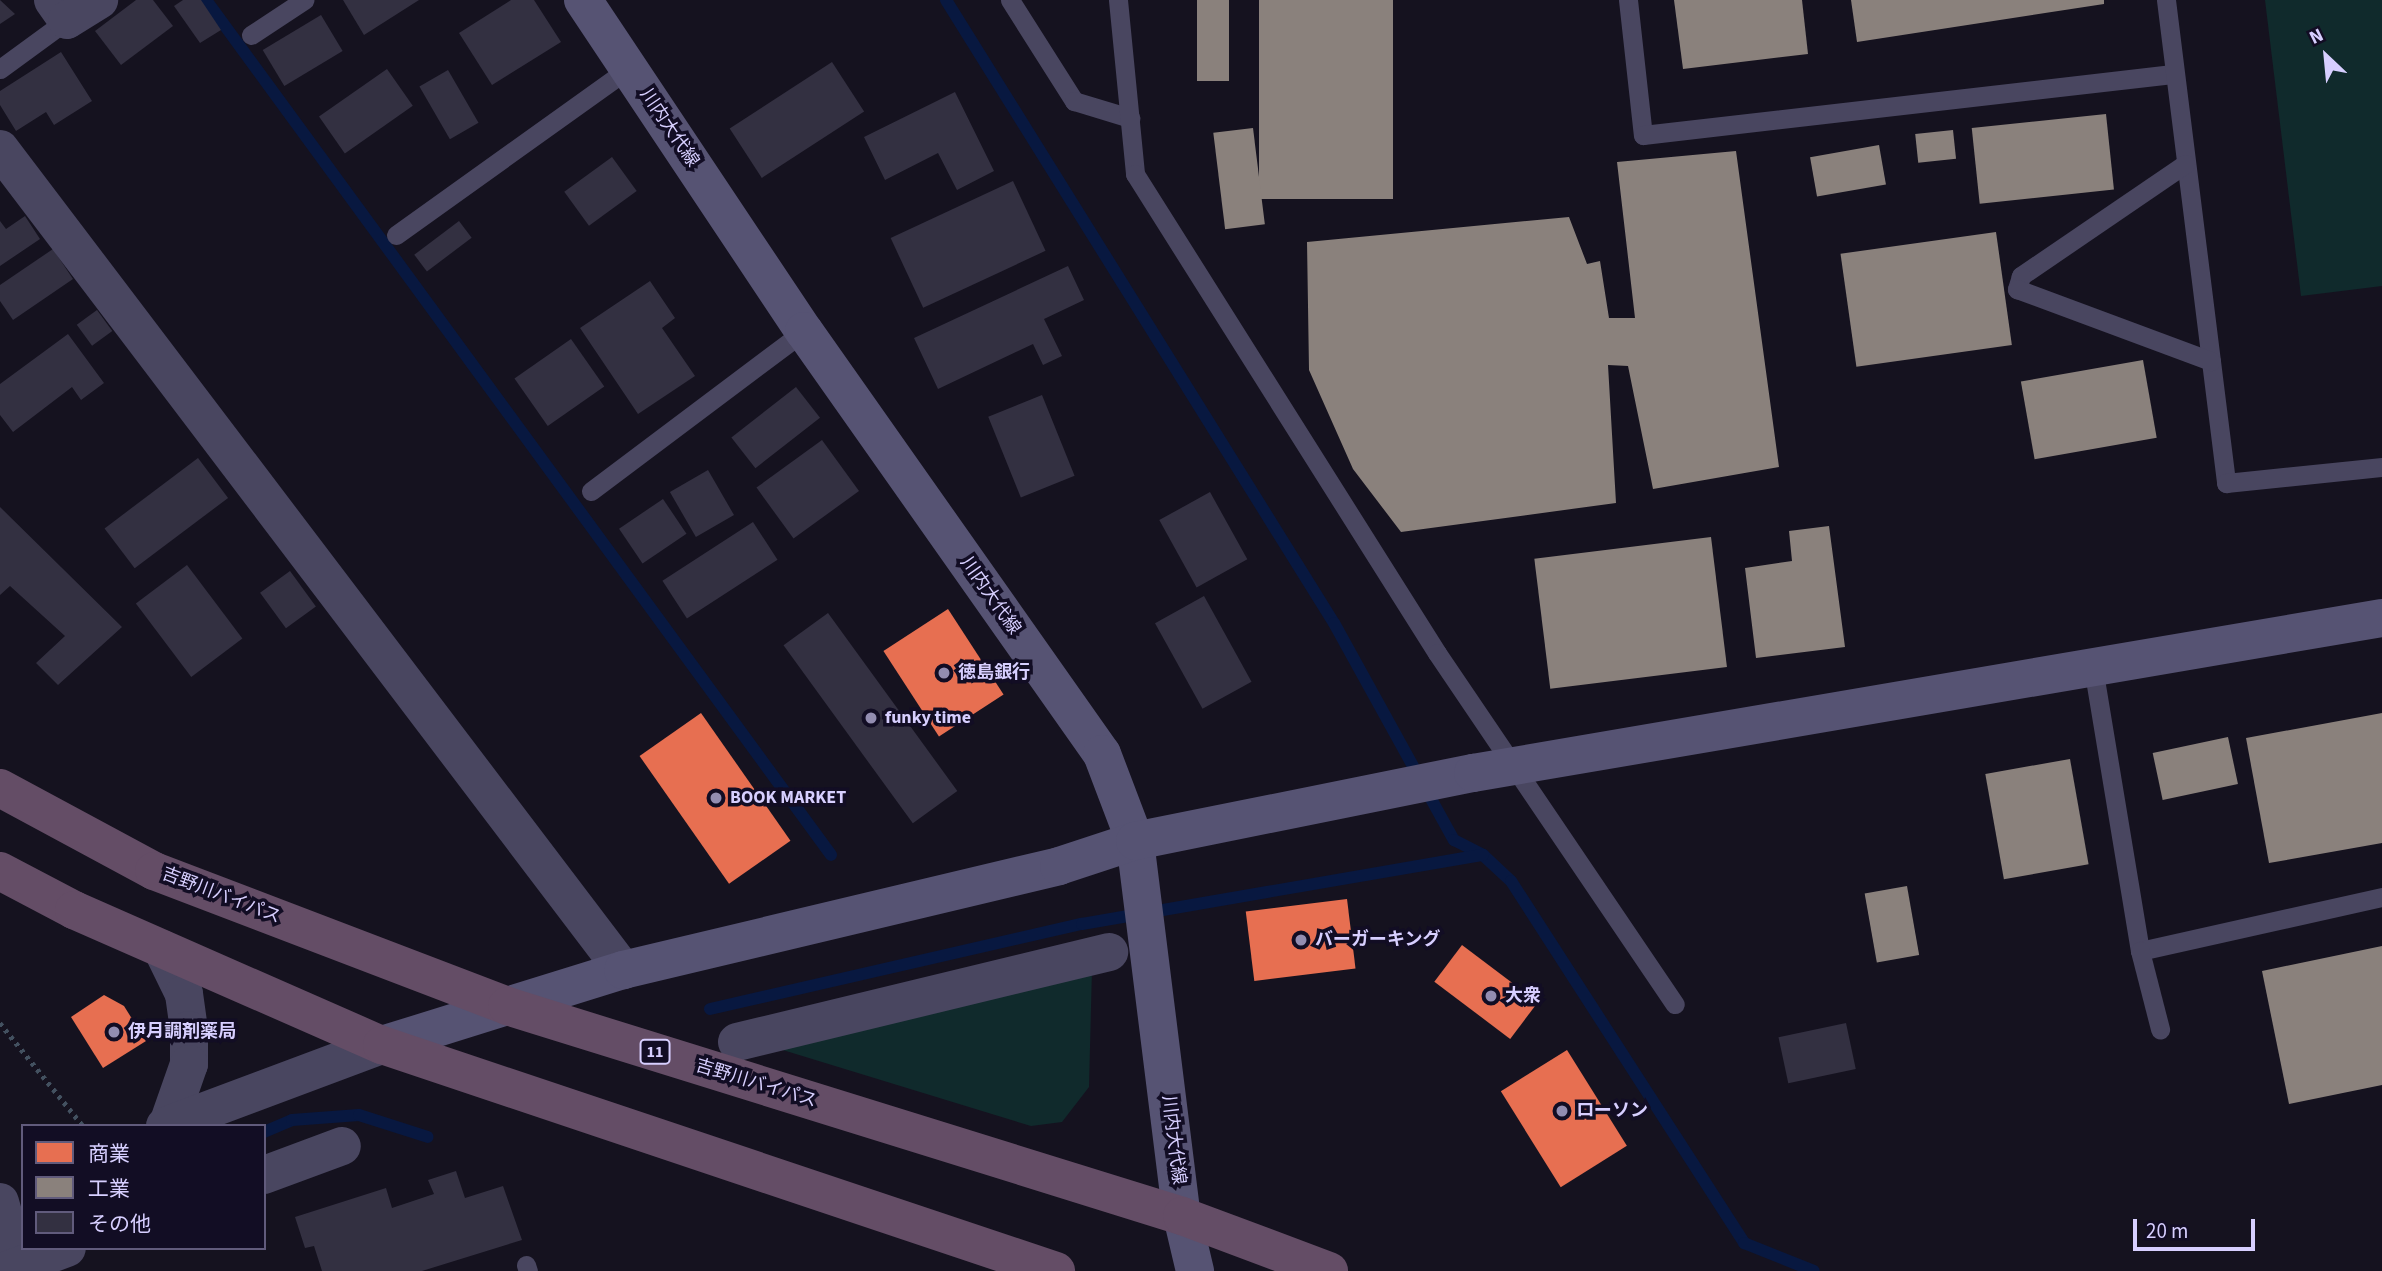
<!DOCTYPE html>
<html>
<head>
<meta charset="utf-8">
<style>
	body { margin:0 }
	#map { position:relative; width:2382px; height:1271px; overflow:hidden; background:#15121f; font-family:"Source Sans 3","Noto Sans JP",sans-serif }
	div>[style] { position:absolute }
	.green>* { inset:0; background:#102a2c }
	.shops>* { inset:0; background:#e76f51; transform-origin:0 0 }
	.industry>* { inset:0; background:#8a817c; transform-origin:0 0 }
	.stream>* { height:12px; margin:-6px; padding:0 6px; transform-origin:6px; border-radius:6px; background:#081840 }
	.building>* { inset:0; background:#333041; transform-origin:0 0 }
	.path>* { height:4.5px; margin-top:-2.25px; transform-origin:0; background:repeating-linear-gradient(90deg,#435160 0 3.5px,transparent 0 8.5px) }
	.lane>* { height:19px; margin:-9.5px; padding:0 9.5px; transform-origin:9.5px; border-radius:9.5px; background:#494660 }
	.street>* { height:38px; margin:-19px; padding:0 19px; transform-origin:19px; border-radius:19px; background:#494660 }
	.secondary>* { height:38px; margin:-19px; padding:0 19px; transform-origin:19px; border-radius:19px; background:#565373 }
	.highway>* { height:38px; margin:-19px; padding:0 19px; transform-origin:19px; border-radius:19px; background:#644d66 }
	.dots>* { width:19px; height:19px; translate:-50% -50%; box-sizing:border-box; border:4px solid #120d24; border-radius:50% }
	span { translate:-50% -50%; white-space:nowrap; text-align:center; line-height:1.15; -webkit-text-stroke:7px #120d24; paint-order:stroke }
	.shield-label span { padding:2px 5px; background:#120d24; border:2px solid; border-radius:5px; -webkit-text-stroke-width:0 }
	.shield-label { font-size:16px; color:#d7cfff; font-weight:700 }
	.street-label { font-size:18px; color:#d7cfff }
	.poi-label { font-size:18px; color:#d7cfff; font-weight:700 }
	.left { translate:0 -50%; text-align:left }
	.legend { position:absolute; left:21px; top:1124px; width:245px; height:126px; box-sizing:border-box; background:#120d24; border:2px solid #615b7c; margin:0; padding:9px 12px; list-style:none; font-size:21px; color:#d7cfff }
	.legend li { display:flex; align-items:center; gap:14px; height:35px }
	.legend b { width:35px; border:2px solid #615b7c }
	.north { position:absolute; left:2291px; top:21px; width:70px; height:70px; -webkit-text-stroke:5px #120d24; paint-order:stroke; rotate:334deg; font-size:19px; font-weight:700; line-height:28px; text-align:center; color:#d7cfff }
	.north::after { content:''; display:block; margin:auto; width:24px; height:32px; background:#d7cfff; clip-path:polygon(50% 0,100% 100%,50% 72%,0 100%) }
	.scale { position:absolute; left:2133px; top:1219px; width:122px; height:32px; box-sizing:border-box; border:4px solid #d7cfff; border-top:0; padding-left:9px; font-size:21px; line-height:24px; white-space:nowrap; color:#d7cfff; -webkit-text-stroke:5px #120d24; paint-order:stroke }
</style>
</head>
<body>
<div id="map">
	<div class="green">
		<div style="clip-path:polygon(2265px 0,2382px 0,2382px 286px,2301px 296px)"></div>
		<div style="clip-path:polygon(1092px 968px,1089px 1087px,1062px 1122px,1031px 1126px,773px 1047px)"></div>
	</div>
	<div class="shops">
		<div style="left:948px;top:609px;width:102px;height:77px;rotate:57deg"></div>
		<div style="left:701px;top:713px;width:156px;height:75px;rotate:55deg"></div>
		<div style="left:1347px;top:899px;width:70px;height:102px;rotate:83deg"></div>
		<div style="left:1462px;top:945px;width:95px;height:46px;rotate:37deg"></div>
		<div style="clip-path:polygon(104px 995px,124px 1006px,146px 1041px,103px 1068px,71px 1017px)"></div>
		<div style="left:1567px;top:1050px;width:113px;height:78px;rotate:58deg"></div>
	</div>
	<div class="industry">
		<div style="left:1197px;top:0;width:32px;height:81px"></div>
		<div style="left:1259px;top:0;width:134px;height:199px"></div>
		<div style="clip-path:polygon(1674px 0,1802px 0,1808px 54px,1683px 69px)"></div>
		<div style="clip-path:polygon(1851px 0,2104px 0,2104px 4px,1857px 42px)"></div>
		<div style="left:2106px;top:114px;width:76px;height:135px;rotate:84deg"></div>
		<div style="left:1253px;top:128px;width:97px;height:40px;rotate:83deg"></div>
		<div style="left:1953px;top:130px;width:29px;height:38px;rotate:84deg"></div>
		<div style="left:1879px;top:145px;width:40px;height:70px;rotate:80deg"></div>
		<div style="clip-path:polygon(1736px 151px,1779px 467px,1653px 489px,1628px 366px,1608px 365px,1616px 503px,1401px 532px,1353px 469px,1309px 370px,1307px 242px,1569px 217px,1587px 264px,1600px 261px,1609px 318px,1635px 318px,1617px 162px)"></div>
		<div style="left:1996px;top:232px;width:114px;height:157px;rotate:82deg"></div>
		<div style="left:2143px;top:360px;width:79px;height:124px;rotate:80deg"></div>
		<div style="clip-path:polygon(1829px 526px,1845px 647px,1756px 658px,1745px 568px,1792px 561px,1789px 531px)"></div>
		<div style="left:1711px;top:537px;width:131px;height:178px;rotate:83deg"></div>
		<div style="clip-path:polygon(2382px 713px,2382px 843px,2269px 863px,2246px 738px)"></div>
		<div style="left:2228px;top:737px;width:48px;height:77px;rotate:78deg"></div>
		<div style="left:2070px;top:759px;width:107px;height:86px;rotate:80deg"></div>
		<div style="left:1907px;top:886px;width:70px;height:43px;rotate:80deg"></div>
		<div style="clip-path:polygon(2382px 946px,2382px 1085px,2289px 1104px,2262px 971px)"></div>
	</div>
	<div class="stream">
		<div style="left:206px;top:0;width:1059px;rotate:53.83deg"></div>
		<div style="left:946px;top:0;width:734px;rotate:58.09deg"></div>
		<div style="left:1334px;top:623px;width:248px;rotate:61.1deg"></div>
		<div style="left:1454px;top:840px;width:33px;rotate:27deg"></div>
		<div style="left:1483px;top:855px;width:38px;rotate:43deg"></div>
		<div style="left:1511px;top:881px;width:431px;rotate:57.2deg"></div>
		<div style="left:1744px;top:1243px;width:75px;rotate:21.8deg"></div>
		<div style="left:710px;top:1009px;width:382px;rotate:-12.9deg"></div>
		<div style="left:1082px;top:924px;width:407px;rotate:-9.8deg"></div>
		<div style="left:264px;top:1132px;width:30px;rotate:-23deg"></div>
		<div style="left:292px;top:1120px;width:67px;rotate:-4.3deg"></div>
		<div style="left:359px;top:1115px;width:72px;rotate:17.7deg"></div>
	</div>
	<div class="building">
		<div style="clip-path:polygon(0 0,15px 14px,0 24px)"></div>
		<div style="clip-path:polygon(136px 0,153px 0,173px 26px,121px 65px,95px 31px)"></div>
		<div style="clip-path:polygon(183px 0,201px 0,221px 30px,200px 43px,174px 6px)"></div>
		<div style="clip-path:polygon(343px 0,419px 0,364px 35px)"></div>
		<div style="clip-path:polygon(511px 0,534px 0,561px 42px,492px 85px,459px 33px)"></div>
		<div style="left:321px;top:15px;width:42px;height:68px;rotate:59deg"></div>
		<div style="clip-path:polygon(61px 52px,92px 101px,54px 125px,46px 112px,16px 131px,0 105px,0 91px)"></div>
		<div style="left:832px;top:62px;width:59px;height:122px;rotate:57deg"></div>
		<div style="left:387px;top:69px;width:45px;height:83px;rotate:55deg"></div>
		<div style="left:448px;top:70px;width:61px;height:33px;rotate:60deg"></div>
		<div style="clip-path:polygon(955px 92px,994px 171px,957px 190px,938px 153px,885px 180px,864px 137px)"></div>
		<div style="left:612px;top:157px;width:42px;height:59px;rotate:54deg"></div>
		<div style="left:1013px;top:181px;width:77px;height:135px;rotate:65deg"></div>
		<div style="clip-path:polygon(25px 216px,40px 239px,0 266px,0 221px,6px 229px)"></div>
		<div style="left:459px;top:221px;width:21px;height:56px;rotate:53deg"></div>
		<div style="clip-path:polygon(53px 249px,73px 279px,13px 320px,0 301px,0 285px)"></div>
		<div style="clip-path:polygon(1068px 266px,1084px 300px,1044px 319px,1062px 356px,1043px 365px,1033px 344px,938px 389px,914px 338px)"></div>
		<div style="clip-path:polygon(650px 281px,675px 318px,662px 328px,695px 376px,638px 414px,580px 328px)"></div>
		<div style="left:97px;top:310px;width:26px;height:25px;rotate:54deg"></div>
		<div style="clip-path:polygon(68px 334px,104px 383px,81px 400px,72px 387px,13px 432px,0 415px,0 384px)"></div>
		<div style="left:571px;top:339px;width:58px;height:69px;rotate:55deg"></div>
		<div style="left:796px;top:387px;width:39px;height:82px;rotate:52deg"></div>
		<div style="left:1042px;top:395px;width:87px;height:58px;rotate:68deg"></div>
		<div style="left:822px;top:440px;width:63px;height:81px;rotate:54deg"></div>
		<div style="left:198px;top:458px;width:50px;height:117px;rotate:53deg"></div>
		<div style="left:708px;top:470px;width:52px;height:44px;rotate:60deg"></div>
		<div style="left:1210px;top:492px;width:77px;height:58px;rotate:61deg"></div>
		<div style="left:663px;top:499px;width:42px;height:53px;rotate:56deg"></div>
		<div style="clip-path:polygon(0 507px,122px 627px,58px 685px,36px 663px,65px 636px,10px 586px,0 595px)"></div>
		<div style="left:753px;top:522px;width:45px;height:108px;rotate:57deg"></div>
		<div style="left:187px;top:565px;width:92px;height:64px;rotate:53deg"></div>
		<div style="left:290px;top:571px;width:44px;height:37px;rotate:54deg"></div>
		<div style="left:1204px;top:596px;width:98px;height:56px;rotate:61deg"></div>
		<div style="left:828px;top:613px;width:220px;height:55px;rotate:54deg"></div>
		<div style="left:1846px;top:1023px;width:47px;height:69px;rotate:78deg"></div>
		<div style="clip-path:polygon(456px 1171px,465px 1198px,503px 1186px,522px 1240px,422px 1271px,322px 1271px,314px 1246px,305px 1248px,295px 1217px,386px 1188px,392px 1208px,434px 1194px,428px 1180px)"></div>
	</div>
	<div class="path">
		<div style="left:0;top:1023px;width:132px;rotate:51.1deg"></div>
	</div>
	<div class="lane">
		<div style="left:1010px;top:0;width:120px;rotate:57.6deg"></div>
		<div style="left:1074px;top:101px;width:59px;rotate:16.9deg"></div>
		<div style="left:1118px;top:0;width:175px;rotate:84.4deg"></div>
		<div style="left:1135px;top:174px;width:566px;rotate:57.77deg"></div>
		<div style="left:1437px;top:653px;width:424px;rotate:55.9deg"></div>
		<div style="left:1628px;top:0;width:136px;rotate:83.7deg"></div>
		<div style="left:1643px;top:135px;width:533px;rotate:-6.57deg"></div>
		<div style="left:2166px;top:0;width:487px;rotate:82.9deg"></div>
		<div style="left:2226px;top:483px;width:157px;rotate:-5.9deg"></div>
		<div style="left:251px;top:35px;width:64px;rotate:-33.4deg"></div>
		<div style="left:0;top:69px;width:83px;rotate:-36.2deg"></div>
		<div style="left:2185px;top:164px;width:199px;rotate:145.7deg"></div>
		<div style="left:2021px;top:276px;width:14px;rotate:107deg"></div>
		<div style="left:2017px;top:289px;width:207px;rotate:20.4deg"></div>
		<div style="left:396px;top:235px;width:287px;rotate:-35.6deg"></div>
		<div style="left:591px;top:491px;width:266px;rotate:-36.9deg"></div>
		<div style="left:2093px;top:667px;width:288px;rotate:80.6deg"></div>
		<div style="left:2140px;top:951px;width:248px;rotate:-12.6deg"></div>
		<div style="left:2140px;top:951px;width:81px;rotate:75.6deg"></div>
		<div style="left:526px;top:1265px;width:6px;rotate:72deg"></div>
	</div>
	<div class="street">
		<div style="left:53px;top:0;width:24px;rotate:55deg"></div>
		<div style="left:67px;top:20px;width:38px;rotate:-32deg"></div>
		<div style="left:0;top:149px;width:1031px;rotate:52.81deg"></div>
		<div style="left:162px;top:949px;width:50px;rotate:63.9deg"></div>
		<div style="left:184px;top:994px;width:36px;rotate:82deg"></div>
		<div style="left:189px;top:1030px;width:34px;rotate:90deg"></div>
		<div style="left:189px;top:1064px;width:64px;rotate:109.3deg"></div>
		<div style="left:737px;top:1042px;width:383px;rotate:-13.6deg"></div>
		<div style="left:165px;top:1126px;width:232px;rotate:-20.5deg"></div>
		<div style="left:264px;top:1175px;width:83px;rotate:-20.4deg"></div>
		<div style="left:0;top:1202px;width:72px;rotate:74.6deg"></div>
		<div style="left:5px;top:1271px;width:66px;rotate:-20.4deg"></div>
	</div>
	<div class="secondary">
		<div style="left:583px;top:0;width:398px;rotate:56.3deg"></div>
		<div style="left:804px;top:331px;width:517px;rotate:54.84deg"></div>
		<div style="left:1102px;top:754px;width:93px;rotate:69.2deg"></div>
		<div style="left:1135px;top:841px;width:378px;rotate:82.9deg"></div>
		<div style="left:1182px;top:1216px;width:57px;rotate:76.7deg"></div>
		<div style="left:382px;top:1045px;width:252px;rotate:-17.3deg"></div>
		<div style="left:623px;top:970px;width:448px;rotate:-13.4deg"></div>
		<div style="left:1059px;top:866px;width:80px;rotate:-18.2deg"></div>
		<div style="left:1135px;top:841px;width:345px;rotate:-11.4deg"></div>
		<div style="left:1473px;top:773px;width:922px;rotate:-9.68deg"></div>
	</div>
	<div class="highway">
		<div style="left:0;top:788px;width:175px;rotate:28.3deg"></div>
		<div style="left:154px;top:871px;width:378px;rotate:20.9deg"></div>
		<div style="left:507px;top:1006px;width:707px;rotate:17.28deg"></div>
		<div style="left:1182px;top:1216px;width:157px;rotate:20.5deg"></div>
		<div style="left:0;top:871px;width:84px;rotate:27.8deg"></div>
		<div style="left:74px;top:910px;width:336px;rotate:23.7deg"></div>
		<div style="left:382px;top:1045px;width:711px;rotate:18.54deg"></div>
	</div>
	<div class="dots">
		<div style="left:944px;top:673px;background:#938db1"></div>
		<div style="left:871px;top:718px;background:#938db1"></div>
		<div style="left:716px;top:798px;background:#938db1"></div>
		<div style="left:1301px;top:940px;background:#938db1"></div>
		<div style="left:1491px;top:996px;background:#938db1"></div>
		<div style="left:114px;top:1032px;background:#938db1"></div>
		<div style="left:1562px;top:1111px;background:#938db1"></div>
	</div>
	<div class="shield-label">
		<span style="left:655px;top:1052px">11</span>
	</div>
	<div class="street-label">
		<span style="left:669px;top:128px;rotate:56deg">川内大代線</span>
		<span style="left:990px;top:596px;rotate:55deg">川内大代線</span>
		<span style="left:221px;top:896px;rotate:21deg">吉野川バイパス</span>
		<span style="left:756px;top:1084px;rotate:17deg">吉野川バイパス</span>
		<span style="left:1173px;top:1140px;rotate:83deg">川内大代線</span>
	</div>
	<div class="poi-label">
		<span class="left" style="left:958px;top:673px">徳島銀行</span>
		<span class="left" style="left:885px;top:718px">funky time</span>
		<span class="left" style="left:730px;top:798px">BOOK MARKET</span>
		<span class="left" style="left:1315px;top:940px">バーガーキング</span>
		<span class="left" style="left:1505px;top:996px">大衆</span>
		<span class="left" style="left:128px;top:1032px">伊月調剤薬局</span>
		<span class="left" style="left:1576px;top:1111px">ローソン</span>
	</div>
	<ul class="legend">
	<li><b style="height:19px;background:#e76f51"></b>商業</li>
	<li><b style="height:19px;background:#8a817c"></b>工業</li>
	<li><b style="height:19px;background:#333041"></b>その他</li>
	</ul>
	<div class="north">N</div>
	<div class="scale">20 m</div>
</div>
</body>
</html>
